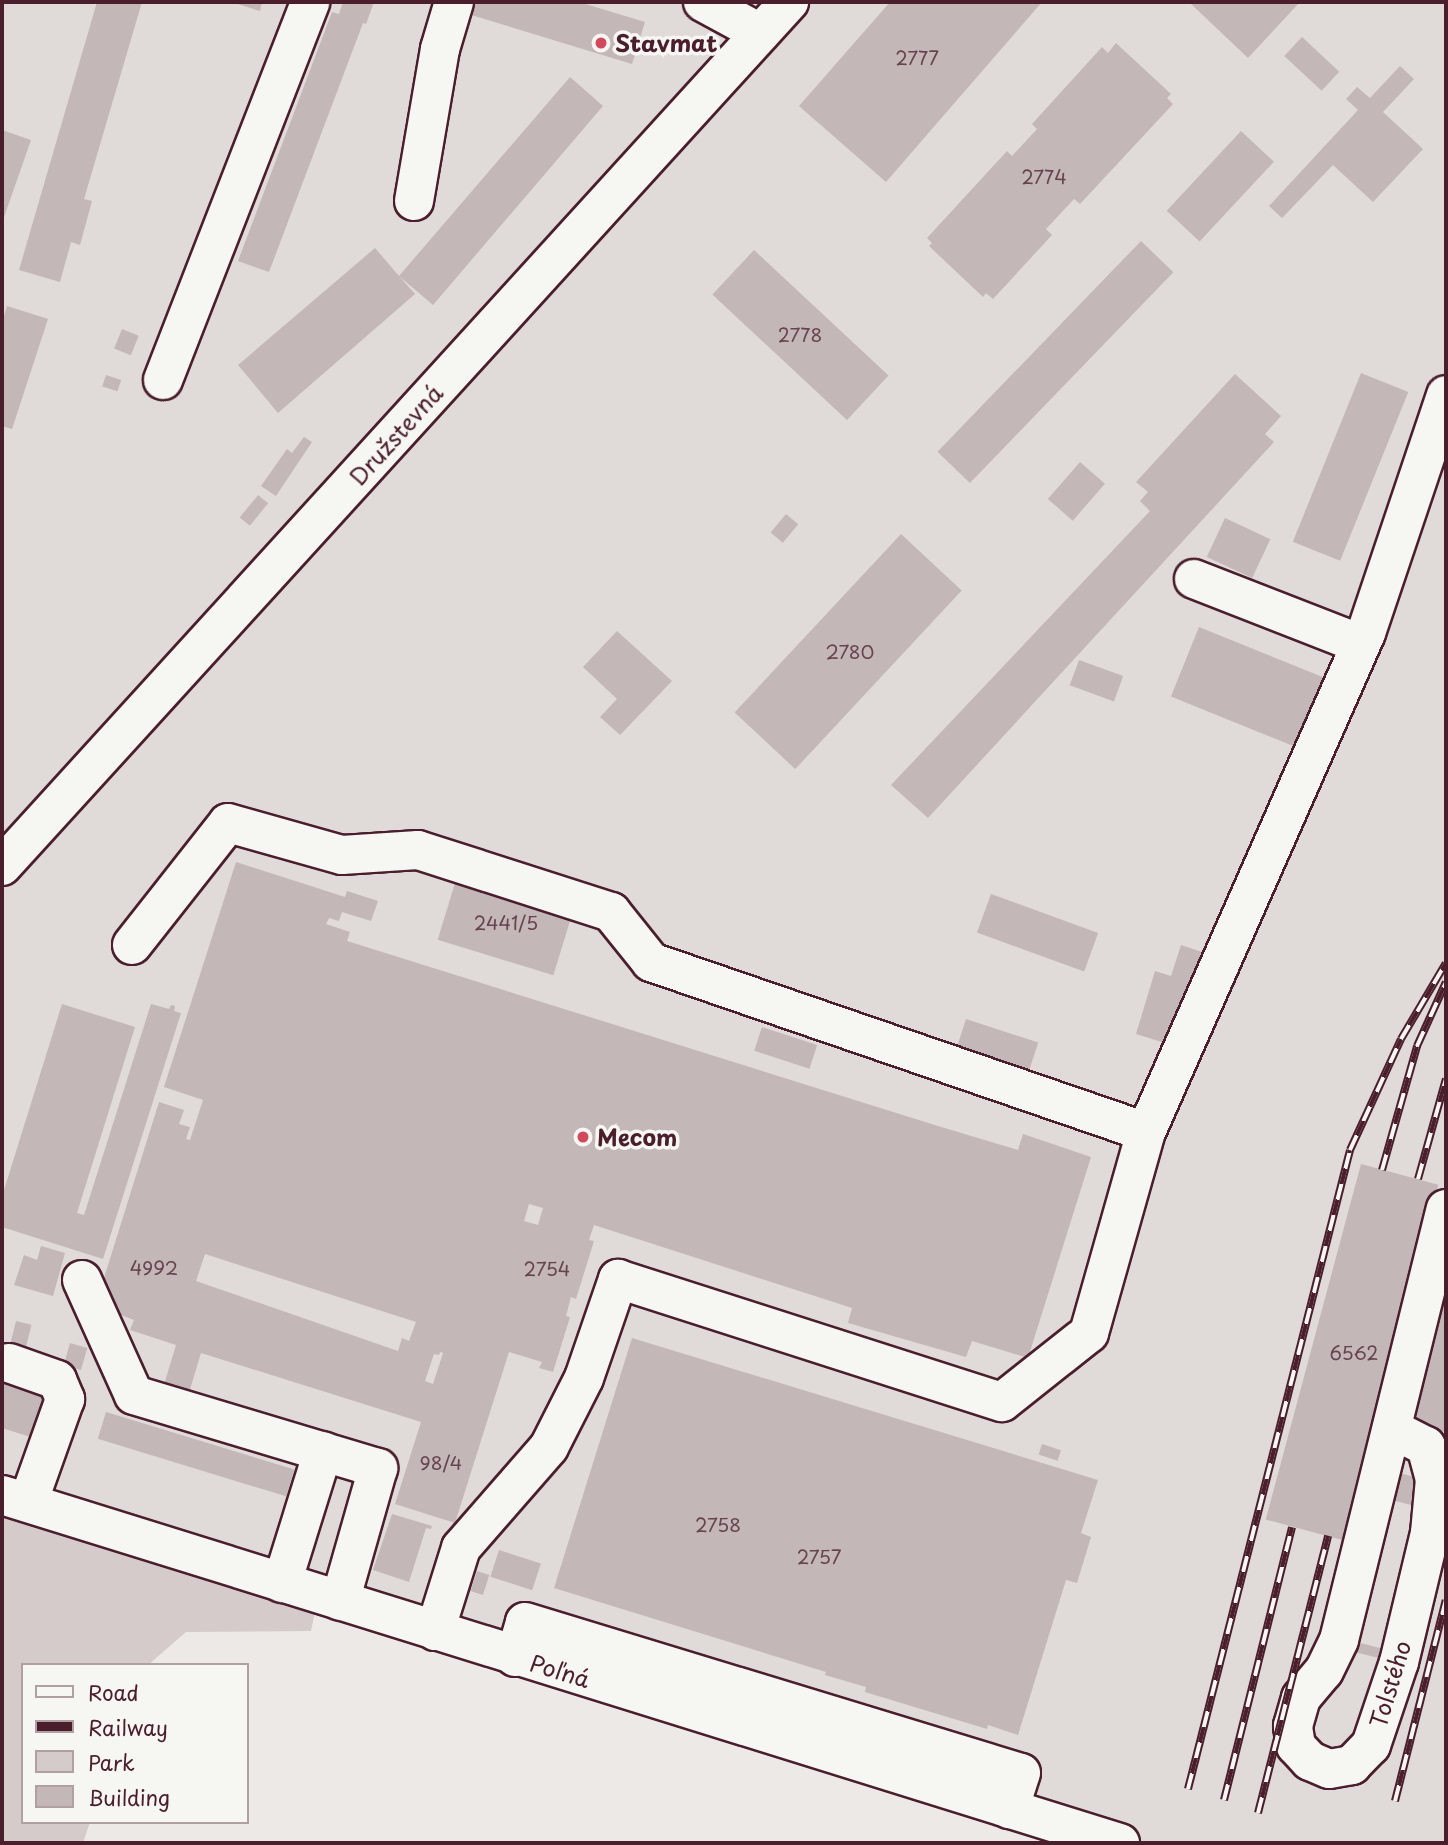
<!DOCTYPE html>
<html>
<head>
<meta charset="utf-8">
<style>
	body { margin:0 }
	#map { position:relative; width:1448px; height:1845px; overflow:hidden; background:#ece9e6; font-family:"Playpen Sans",sans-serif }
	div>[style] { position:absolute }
	.built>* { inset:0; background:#e0dad8 }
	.green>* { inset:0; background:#d4cbca }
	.building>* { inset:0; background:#c4b7b7; transform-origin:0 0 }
	.roads { filter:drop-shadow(2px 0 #4a1f2b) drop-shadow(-2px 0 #4a1f2b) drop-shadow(0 2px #4a1f2b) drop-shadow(0 -2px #4a1f2b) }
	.minor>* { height:38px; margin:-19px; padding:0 19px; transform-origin:19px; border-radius:19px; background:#f6f6f2 }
	.major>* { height:38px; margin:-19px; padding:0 19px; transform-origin:19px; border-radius:19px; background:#f6f6f2 }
	.rail>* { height:8px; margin-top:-4px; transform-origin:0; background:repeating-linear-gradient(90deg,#f6f6f2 0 16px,#4a1f2b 0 32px); box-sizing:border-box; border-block:2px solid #4a1f2b }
	.dots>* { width:19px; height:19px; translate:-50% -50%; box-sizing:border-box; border:4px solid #f6f6f2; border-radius:50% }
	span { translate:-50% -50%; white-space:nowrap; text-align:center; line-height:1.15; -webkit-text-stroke:7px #f6f6f2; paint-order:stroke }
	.number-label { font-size:19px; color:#68454e }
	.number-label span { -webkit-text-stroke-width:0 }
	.poi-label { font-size:23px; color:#4a1f2b; font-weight:700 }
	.left { translate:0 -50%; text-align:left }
	.street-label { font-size:23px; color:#4a1f2b }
	.frame { position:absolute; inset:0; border:4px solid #4a1f2b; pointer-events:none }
	.legend { position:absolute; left:21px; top:1663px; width:228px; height:161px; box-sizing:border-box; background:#f6f6f2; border:2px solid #b1a0a2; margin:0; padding:9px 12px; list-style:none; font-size:21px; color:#4a1f2b }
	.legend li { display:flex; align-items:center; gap:14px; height:35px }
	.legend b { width:35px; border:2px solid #b1a0a2 }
</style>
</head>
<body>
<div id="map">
	<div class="built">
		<div style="clip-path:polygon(2px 2px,1446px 2px,1446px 1843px,1113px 1843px,2px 1514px)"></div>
	</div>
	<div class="green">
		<div style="clip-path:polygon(2px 1514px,316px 1606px,311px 1631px,186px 1632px,148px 1665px,23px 1665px,23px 1822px,90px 1822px,83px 1843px,2px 1843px)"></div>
	</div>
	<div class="building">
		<div style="clip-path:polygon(97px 2px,142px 2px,84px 199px,92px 201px,80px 245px,71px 242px,60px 282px,19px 270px)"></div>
		<div style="clip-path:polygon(231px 2px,262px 2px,260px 11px)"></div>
		<div style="clip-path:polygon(343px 2px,374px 2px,366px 24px,363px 23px,269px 272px,238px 261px,332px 12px,339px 14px)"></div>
		<div style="clip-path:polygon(468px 2px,579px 2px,645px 22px,632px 64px,465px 13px)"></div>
		<div style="clip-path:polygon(890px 2px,1042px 2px,886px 182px,799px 106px)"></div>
		<div style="clip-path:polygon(1189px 2px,1300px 2px,1248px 58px)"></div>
		<div style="left:1302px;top:37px;width:51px;height:26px;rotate:43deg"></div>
		<div style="clip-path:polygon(1116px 43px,1171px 94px,1167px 98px,1173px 104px,1080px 204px,1074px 199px,1046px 229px,1052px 235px,993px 299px,986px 293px,983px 297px,929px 246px,932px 243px,927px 238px,1007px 151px,1012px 156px,1037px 129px,1032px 124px,1102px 47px,1108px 53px)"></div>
		<div style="clip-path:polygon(1400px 66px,1414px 79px,1383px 112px,1423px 149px,1373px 202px,1333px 165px,1282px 218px,1269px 206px,1358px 110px,1346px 99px,1357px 87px,1370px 98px)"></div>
		<div style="clip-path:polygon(570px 77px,603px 106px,433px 305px,399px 276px,415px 294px,278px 413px,238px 365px,375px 248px,399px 276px)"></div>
		<div style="clip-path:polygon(2px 130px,31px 140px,2px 223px)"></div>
		<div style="left:1241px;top:131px;width:45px;height:109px;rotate:43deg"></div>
		<div style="left:1141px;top:241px;width:45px;height:293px;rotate:44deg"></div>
		<div style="left:754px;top:250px;width:184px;height:61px;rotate:43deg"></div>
		<div style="clip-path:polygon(7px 306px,48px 319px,12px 429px,2px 426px,2px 322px)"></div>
		<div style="left:122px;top:329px;width:18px;height:21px;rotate:22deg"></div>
		<div style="left:1361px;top:373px;width:51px;height:182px;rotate:22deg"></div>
		<div style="clip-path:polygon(1235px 374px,1281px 416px,1265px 434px,1274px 442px,928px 818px,891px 785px,1150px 511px,1140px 501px,1148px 492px,1136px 482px)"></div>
		<div style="left:106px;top:375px;width:16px;height:12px;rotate:18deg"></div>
		<div style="clip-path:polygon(304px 437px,312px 442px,276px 496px,261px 486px,287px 449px,292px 453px)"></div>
		<div style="left:1080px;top:462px;width:33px;height:49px;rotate:41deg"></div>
		<div style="left:258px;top:495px;width:13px;height:29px;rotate:39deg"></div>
		<div style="left:786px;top:514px;width:16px;height:24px;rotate:40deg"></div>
		<div style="left:1225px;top:518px;width:50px;height:43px;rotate:25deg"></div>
		<div style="left:901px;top:534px;width:83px;height:244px;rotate:43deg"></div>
		<div style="left:1199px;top:627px;width:144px;height:75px;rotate:22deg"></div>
		<div style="clip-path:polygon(617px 631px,672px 681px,620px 735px,600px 717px,617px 699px,583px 667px)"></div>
		<div style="left:1079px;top:660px;width:47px;height:27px;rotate:20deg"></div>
		<div style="clip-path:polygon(evenodd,236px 862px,345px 897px,347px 891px,378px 901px,371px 921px,342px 912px,339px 921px,329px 918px,326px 924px,350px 932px,347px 941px,938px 1126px,1018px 1150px,1023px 1134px,1091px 1157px,1028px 1358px,972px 1341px,966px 1357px,848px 1323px,852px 1308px,594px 1225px,589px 1240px,594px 1241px,576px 1299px,571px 1297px,566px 1316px,570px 1317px,553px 1372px,539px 1368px,542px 1362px,509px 1352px,455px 1523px,395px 1504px,421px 1422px,201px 1353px,188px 1396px,163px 1388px,176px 1345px,130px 1330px,134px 1320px,121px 1315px,103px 1281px,159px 1102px,184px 1110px,179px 1124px,190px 1127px,186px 1139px,190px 1140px,203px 1100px,164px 1087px,236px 862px,529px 1204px,543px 1208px,538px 1225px,524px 1221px,529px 1204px,236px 862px,205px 1254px,416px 1322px,409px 1341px,402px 1338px,398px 1351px,196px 1281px,205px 1254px,236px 862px,440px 1352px,443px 1353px,433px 1384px,425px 1381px,434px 1354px,439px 1355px,440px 1352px)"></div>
		<div style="left:459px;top:870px;width:121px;height:73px;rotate:17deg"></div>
		<div style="left:991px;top:894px;width:114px;height:41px;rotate:20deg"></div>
		<div style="clip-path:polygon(1181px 945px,1208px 954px,1178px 1047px,1136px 1034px,1155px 971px,1171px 976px)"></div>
		<div style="clip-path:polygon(62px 1004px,135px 1027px,77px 1213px,84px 1215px,151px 1004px,169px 1009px,171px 1005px,175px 1006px,174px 1011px,181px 1013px,103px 1259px,2px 1227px,4px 1190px)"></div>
		<div style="left:966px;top:1019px;width:76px;height:28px;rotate:18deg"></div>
		<div style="left:762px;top:1027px;width:58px;height:25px;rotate:18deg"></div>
		<div style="left:1361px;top:1164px;width:80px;height:368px;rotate:15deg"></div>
		<div style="clip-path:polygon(41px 1246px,65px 1253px,53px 1296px,14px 1285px,24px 1255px,37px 1260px)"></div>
		<div style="clip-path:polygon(1446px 1272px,1446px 1432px,1407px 1423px)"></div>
		<div style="left:16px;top:1321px;width:16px;height:23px;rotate:14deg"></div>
		<div style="clip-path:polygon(632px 1338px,1098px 1480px,1081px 1533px,1091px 1537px,1077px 1583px,1066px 1580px,1018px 1735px,988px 1725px,987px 1729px,865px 1692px,866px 1687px,825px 1675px,826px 1672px,554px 1588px)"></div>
		<div style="left:70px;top:1343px;width:18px;height:23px;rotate:16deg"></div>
		<div style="clip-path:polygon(2px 1380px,54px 1397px,40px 1440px,2px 1428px)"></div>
		<div style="left:106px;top:1412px;width:197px;height:28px;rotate:17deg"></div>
		<div style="left:1042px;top:1444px;width:20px;height:11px;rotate:18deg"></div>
		<div style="left:1395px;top:1472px;width:32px;height:28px;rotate:14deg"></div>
		<div style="clip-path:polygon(392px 1514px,432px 1526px,431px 1529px,426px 1528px,409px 1582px,373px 1570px)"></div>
		<div style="left:499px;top:1550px;width:44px;height:28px;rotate:18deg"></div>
		<div style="left:477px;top:1571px;width:13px;height:21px;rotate:18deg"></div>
		<div style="left:1356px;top:1642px;width:34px;height:10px;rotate:14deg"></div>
	</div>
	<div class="roads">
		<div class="minor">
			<div style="left:703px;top:2px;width:65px;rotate:28.5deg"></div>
			<div style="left:414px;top:201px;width:154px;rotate:-80.3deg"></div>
			<div style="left:440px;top:49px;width:49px;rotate:-73.4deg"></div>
			<div style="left:163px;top:380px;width:406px;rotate:-68.7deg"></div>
			<div style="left:1194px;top:579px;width:179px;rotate:21.3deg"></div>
			<div style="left:132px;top:945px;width:155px;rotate:-51.8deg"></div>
			<div style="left:228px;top:823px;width:118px;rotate:15.7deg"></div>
			<div style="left:342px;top:855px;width:76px;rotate:-3.8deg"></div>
			<div style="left:418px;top:850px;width:203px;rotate:17.8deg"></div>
			<div style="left:611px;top:912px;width:64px;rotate:51.3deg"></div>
			<div style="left:651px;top:962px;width:523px;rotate:18.95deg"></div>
			<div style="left:82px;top:1280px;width:126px;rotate:65.7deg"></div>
			<div style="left:134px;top:1395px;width:255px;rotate:16.7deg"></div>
			<div style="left:378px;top:1468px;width:138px;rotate:105.9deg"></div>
			<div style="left:9px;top:1363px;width:51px;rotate:19.5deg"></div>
			<div style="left:57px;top:1380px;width:21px;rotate:67deg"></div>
			<div style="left:65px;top:1399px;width:110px;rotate:109.6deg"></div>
			<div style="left:1392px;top:1429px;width:38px;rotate:27deg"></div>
			<div style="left:1426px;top:1446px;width:34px;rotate:75deg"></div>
			<div style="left:1435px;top:1479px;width:54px;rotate:95.3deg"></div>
			<div style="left:1430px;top:1533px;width:133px;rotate:103.5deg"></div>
			<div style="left:1399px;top:1662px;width:88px;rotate:108.6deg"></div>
			<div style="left:1371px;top:1745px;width:28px;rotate:134deg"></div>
			<div style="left:1352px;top:1765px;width:23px;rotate:170deg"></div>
			<div style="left:1329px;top:1769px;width:21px;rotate:-157deg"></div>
			<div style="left:1310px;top:1761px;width:21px;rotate:-133deg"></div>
			<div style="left:1296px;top:1746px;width:20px;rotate:-99deg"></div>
			<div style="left:1293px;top:1726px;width:29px;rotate:-74deg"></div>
			<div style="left:1301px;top:1698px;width:35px;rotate:-50deg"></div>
			<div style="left:1324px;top:1671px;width:34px;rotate:-64deg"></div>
			<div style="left:1339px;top:1640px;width:444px;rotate:-76.1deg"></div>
			<div style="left:2px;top:1495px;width:1171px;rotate:17.29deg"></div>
			<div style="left:282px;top:1583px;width:138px;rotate:-72.7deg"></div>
			<div style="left:435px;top:1631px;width:87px;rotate:-72.6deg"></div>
			<div style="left:461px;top:1548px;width:134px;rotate:-48.9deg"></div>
			<div style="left:549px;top:1447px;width:77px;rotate:-63.1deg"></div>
			<div style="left:584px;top:1378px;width:105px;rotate:-71deg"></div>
			<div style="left:618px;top:1279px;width:403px;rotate:17.8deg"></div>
			<div style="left:1002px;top:1402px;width:111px;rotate:-38.4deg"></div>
			<div style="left:1089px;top:1333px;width:209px;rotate:-74.2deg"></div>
			<div style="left:1146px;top:1132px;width:545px;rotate:-66.21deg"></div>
			<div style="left:1366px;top:633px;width:251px;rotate:-71.4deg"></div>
			<div style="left:515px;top:1657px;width:36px;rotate:-74deg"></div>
			<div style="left:525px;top:1622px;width:518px;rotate:16.93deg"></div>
			<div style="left:1021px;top:1773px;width:38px;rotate:108deg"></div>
		</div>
		<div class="major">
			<div style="left:2px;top:866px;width:1169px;rotate:-47.67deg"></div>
		</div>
	</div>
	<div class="rail">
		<div style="left:1382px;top:1170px;width:129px;rotate:-74.2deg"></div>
		<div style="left:1417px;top:1046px;width:70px;rotate:-65.6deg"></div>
		<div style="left:1418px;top:1179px;width:104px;rotate:-74.4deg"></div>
		<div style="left:1188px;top:1789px;width:659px;rotate:-75.77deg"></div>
		<div style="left:1350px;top:1150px;width:122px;rotate:-65.3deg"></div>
		<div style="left:1401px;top:1039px;width:88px;rotate:-59.4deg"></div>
		<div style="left:1224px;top:1800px;width:281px;rotate:-76deg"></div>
		<div style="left:1395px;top:1801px;width:207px;rotate:-75.8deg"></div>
		<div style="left:1258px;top:1813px;width:286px;rotate:-75.8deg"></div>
	</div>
	<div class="dots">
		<div style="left:601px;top:43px;background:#d1495b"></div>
		<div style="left:583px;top:1137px;background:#d1495b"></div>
	</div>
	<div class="number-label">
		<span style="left:917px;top:58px">2777</span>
		<span style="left:1044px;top:177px">2774</span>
		<span style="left:800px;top:335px">2778</span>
		<span style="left:850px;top:652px">2780</span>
		<span style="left:506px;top:923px">2441/5</span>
		<span style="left:154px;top:1268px">4992</span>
		<span style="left:547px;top:1269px">2754</span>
		<span style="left:1354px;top:1353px">6562</span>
		<span style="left:441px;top:1463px">98/4</span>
		<span style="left:718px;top:1525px">2758</span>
		<span style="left:819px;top:1557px">2757</span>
	</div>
	<div class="poi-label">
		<span class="left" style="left:615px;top:43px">Stavmat</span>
		<span class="left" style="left:597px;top:1137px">Mecom</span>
	</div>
	<div class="street-label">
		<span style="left:396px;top:435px;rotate:-48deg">Družstevná</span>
		<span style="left:560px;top:1671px;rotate:17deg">Poľná</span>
		<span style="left:1390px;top:1684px;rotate:-73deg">Tolstého</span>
	</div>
	<div class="frame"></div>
	<ul class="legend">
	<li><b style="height:9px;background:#f6f6f2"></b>Road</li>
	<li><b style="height:9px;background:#4a1f2b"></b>Railway</li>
	<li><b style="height:19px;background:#d4cbca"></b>Park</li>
	<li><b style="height:19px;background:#c4b7b7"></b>Building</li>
	</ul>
</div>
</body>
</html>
